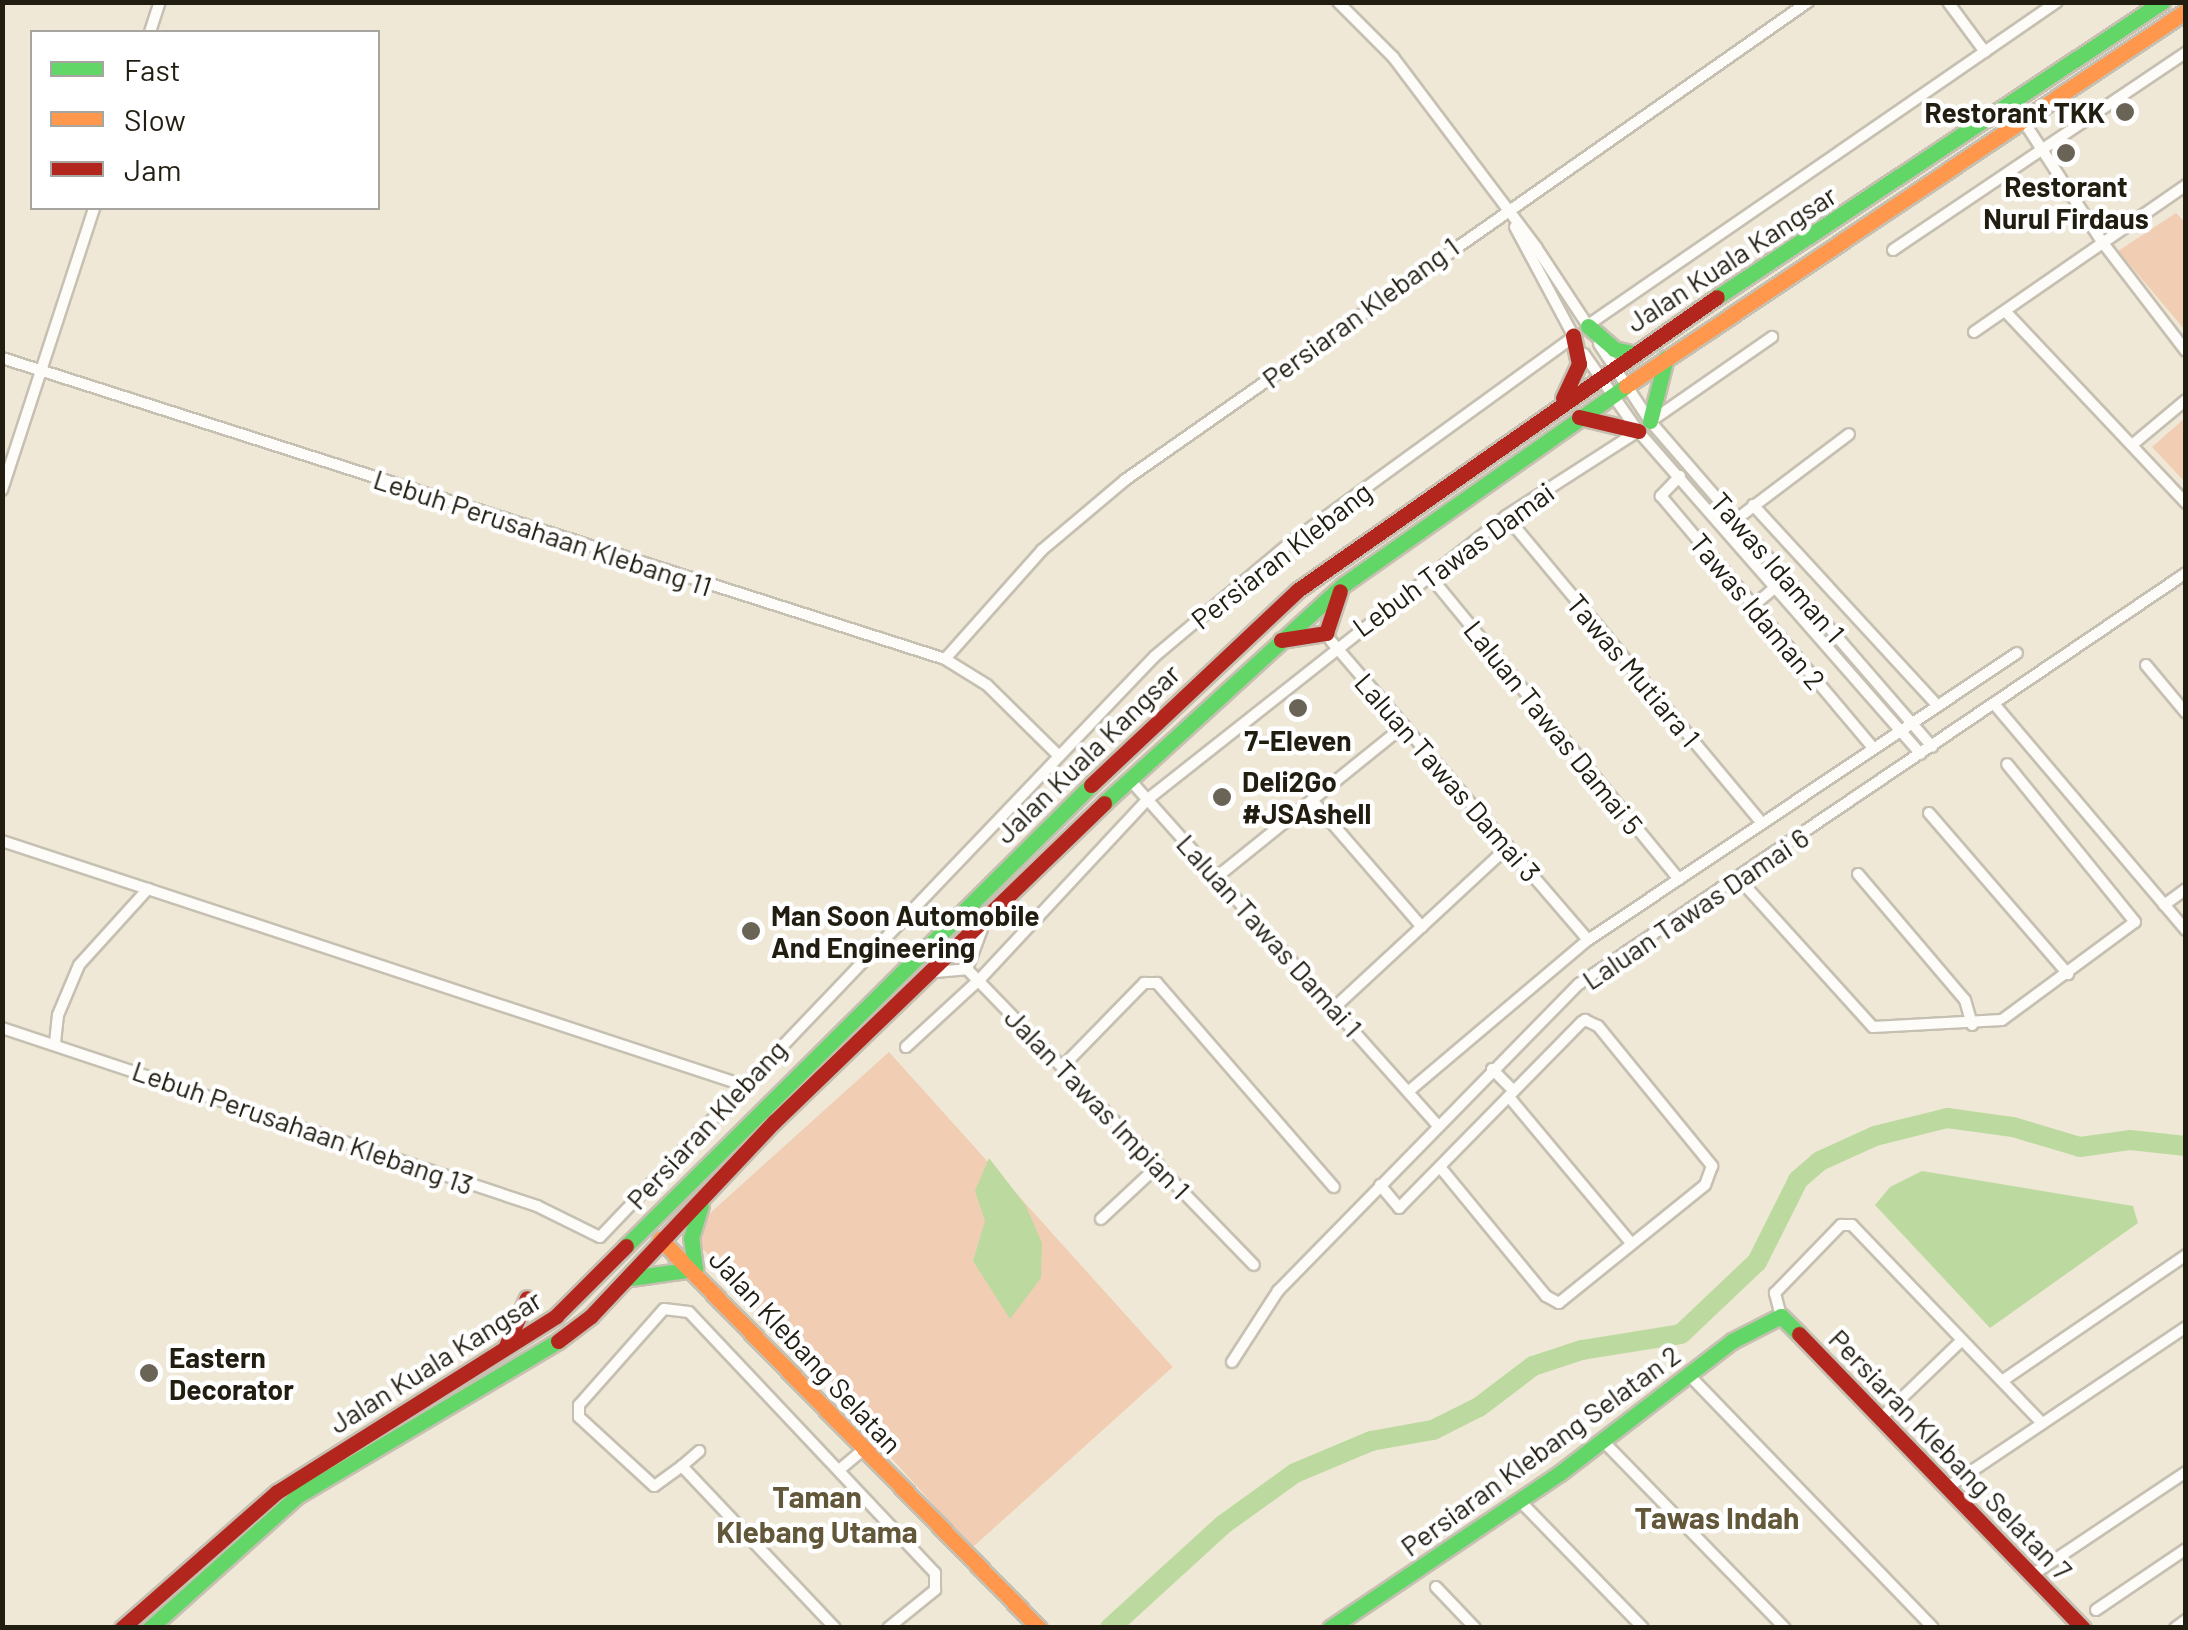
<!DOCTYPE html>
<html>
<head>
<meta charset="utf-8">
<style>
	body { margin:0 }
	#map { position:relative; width:2188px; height:1630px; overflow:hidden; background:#f0e8d6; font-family:Barlow,sans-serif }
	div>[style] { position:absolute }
	.green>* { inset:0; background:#f1cdb4; transform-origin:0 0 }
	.water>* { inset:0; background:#bcda9f }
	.river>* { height:20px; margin:-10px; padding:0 10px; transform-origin:10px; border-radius:10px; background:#bcda9f }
	.roads { filter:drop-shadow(2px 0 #c6c0b2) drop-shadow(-2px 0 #c6c0b2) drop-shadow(0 2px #c6c0b2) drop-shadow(0 -2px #c6c0b2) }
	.street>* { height:10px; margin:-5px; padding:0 5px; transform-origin:5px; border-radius:5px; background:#fdfcf9 }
	.fast>* { height:15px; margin:-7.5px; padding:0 7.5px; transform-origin:7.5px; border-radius:7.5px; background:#63d668 }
	.slow>* { height:15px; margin:-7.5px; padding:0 7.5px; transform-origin:7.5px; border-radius:7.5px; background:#ff974d }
	.jam>* { height:15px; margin:-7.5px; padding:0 7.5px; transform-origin:7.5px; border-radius:7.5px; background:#b3261e }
	.dots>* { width:28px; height:28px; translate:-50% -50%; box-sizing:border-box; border:5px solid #fff; border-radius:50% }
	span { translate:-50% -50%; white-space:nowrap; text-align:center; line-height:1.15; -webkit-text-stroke:9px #fff; paint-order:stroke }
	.poi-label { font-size:28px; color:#221d11; font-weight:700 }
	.right { translate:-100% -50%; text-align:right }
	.left { translate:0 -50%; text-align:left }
	.street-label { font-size:28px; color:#221d11 }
	.neighbourhood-label { font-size:30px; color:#625739; font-weight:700 }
	.frame { position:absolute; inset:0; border:5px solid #221d11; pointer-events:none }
	.legend { position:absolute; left:30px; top:30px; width:350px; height:180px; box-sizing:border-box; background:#fff; border:2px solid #a7a5a0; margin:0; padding:12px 18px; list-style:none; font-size:30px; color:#221d11 }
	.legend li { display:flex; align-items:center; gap:20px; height:50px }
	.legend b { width:50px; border:2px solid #a7a5a0 }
</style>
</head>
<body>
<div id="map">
	<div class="green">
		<div style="clip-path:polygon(2176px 213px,2185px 222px,2185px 330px,2118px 251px)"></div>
		<div style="clip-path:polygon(2185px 418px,2185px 482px,2152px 447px)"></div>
		<div style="left:889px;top:1052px;width:424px;height:270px;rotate:48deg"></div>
	</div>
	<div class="water">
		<div style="clip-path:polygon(989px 1158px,1026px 1206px,1042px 1243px,1041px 1278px,1010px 1319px,973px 1261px,985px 1221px,975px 1191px)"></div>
		<div style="clip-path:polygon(1922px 1171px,2133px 1206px,2138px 1223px,1990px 1328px,1875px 1205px,1890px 1187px)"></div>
	</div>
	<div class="river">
		<div style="left:1110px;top:1628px;width:154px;rotate:-42.4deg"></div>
		<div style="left:1224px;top:1524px;width:87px;rotate:-35.7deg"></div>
		<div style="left:1295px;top:1473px;width:82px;rotate:-22.8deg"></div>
		<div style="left:1371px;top:1441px;width:63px;rotate:-10.1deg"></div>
		<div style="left:1433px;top:1430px;width:51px;rotate:-26.6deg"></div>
		<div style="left:1479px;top:1407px;width:68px;rotate:-37.2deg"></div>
		<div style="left:1533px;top:1366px;width:52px;rotate:-18.1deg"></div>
		<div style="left:1582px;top:1350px;width:100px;rotate:-9.2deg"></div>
		<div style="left:1681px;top:1334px;width:105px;rotate:-43.5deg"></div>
		<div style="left:1757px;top:1262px;width:92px;rotate:-63.4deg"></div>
		<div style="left:1798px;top:1180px;width:29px;rotate:-41deg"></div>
		<div style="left:1820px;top:1161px;width:60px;rotate:-24.4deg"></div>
		<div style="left:1875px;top:1136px;width:74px;rotate:-14deg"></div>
		<div style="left:1947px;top:1118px;width:67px;rotate:7.8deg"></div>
		<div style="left:2013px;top:1127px;width:70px;rotate:16.6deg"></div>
		<div style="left:2080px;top:1147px;width:50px;rotate:-8deg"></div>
		<div style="left:2130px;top:1140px;width:56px;rotate:6.1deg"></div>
	</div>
	<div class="roads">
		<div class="street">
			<div style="left:1338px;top:2px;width:78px;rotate:45deg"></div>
			<div style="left:1393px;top:57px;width:238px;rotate:53deg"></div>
			<div style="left:1536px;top:247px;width:98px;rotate:56.6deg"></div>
			<div style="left:1948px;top:2px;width:62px;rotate:53.5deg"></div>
			<div style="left:150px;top:32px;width:32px;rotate:-72deg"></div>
			<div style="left:2024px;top:122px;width:145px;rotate:56.9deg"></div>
			<div style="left:2103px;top:243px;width:136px;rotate:52.5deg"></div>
			<div style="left:1515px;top:227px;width:127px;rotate:61.8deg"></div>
			<div style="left:1893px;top:250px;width:354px;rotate:-34deg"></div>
			<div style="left:2005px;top:311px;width:264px;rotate:46.7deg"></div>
			<div style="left:1588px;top:325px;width:569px;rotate:-34.56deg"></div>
			<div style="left:1974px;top:332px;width:258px;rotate:-34.7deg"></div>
			<div style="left:1599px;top:344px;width:92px;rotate:56.5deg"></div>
			<div style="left:1650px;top:421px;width:431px;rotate:49.1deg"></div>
			<div style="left:1584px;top:354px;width:94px;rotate:55deg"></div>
			<div style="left:1638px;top:431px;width:429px;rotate:48.8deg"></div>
			<div style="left:2px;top:358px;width:990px;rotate:17.7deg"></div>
			<div style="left:945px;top:659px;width:49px;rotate:31.8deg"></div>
			<div style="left:987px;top:685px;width:97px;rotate:44.6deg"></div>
			<div style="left:1654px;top:419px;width:144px;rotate:-34.8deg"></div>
			<div style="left:2132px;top:445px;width:70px;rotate:-39.8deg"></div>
			<div style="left:1680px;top:476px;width:28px;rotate:134deg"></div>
			<div style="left:1661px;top:496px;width:329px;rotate:49.9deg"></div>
			<div style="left:2px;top:490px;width:297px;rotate:-71.9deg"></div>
			<div style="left:1753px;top:505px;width:273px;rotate:47.4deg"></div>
			<div style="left:1506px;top:516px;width:400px;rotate:50.2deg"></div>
			<div style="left:1738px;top:518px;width:139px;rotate:-37.1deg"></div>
			<div style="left:1429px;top:575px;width:394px;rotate:50.6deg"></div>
			<div style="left:1753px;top:606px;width:34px;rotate:-40deg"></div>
			<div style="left:1331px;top:641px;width:394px;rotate:49.3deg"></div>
			<div style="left:945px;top:659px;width:146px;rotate:-48.3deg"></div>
			<div style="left:1042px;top:550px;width:109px;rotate:-40.1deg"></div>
			<div style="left:1125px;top:480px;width:834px;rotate:-34.99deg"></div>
			<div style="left:2146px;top:665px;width:62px;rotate:50.2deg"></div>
			<div style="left:1995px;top:705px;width:295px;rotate:49.7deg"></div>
			<div style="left:1130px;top:780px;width:460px;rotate:48.3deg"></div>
			<div style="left:1312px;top:800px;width:168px;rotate:49.1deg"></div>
			<div style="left:1929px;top:813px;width:213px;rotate:49.2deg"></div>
			<div style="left:2px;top:841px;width:780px;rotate:18.23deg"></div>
			<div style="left:1858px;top:874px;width:165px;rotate:49.7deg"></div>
			<div style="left:1965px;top:1000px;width:26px;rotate:74deg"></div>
			<div style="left:1218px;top:876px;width:239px;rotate:-38.9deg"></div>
			<div style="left:1740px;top:880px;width:198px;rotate:47.9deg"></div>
			<div style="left:1873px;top:1027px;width:129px;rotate:-3.1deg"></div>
			<div style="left:2002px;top:1020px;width:165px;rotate:-36.4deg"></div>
			<div style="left:2135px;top:922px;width:203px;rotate:-129deg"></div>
			<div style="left:2164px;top:905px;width:27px;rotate:-36deg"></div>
			<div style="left:967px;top:969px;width:43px;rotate:-69.4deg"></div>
			<div style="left:935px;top:972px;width:32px;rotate:-5deg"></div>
			<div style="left:967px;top:969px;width:412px;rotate:45.9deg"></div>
			<div style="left:1335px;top:1007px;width:236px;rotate:-42.8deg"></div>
			<div style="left:2px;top:1028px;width:564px;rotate:18.4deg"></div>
			<div style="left:537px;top:1206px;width:70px;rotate:26.2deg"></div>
			<div style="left:600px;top:1237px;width:803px;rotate:-46.31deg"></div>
			<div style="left:1155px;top:656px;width:177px;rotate:-40deg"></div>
			<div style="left:1291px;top:542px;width:349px;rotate:-36deg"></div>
			<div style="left:55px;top:1043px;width:28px;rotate:-84deg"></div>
			<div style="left:58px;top:1015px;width:54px;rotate:-67.2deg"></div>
			<div style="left:79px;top:965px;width:103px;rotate:-47.8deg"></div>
			<div style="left:906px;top:1047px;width:102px;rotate:-42.6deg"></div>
			<div style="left:981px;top:978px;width:245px;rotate:-47deg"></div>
			<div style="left:1148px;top:799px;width:456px;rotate:-38.3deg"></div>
			<div style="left:1506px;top:516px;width:156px;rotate:-32.7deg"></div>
			<div style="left:1064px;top:1065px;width:115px;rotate:-45.7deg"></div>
			<div style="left:1144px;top:983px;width:13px"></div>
			<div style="left:1157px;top:983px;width:270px;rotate:49.1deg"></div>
			<div style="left:1492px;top:1069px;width:31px;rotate:45deg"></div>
			<div style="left:1409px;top:1091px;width:234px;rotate:-40.2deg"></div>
			<div style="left:1588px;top:940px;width:516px;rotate:-33.78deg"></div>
			<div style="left:1509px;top:1097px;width:190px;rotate:50.1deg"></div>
			<div style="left:1380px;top:1185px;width:30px;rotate:50deg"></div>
			<div style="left:1399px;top:1208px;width:261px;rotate:-45.5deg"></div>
			<div style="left:1582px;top:1022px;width:4px;rotate:-34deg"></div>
			<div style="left:1585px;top:1020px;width:14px;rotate:25deg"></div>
			<div style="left:1598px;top:1026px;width:181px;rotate:50.8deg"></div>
			<div style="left:1712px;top:1166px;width:20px;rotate:110deg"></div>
			<div style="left:1705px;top:1185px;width:188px;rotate:141.1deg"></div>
			<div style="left:1559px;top:1303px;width:15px;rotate:-152deg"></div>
			<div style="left:1546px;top:1296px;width:167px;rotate:-129.4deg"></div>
			<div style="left:1101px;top:1219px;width:79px;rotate:-43deg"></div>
			<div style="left:1781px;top:1316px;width:24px;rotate:-105deg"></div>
			<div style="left:1775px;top:1293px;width:95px;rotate:-45.9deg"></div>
			<div style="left:1841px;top:1225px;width:11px"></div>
			<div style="left:1852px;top:1225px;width:273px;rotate:46.2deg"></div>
			<div style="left:1232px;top:1362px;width:85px;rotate:-57.1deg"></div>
			<div style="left:1278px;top:1291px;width:430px;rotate:-45.6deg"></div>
			<div style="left:1579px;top:984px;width:733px;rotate:-34.1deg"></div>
			<div style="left:1689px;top:1375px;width:351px;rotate:46deg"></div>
			<div style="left:2002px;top:1381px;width:223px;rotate:-34.4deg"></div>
			<div style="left:1881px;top:1418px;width:112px;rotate:-43.9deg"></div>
			<div style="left:1603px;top:1441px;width:261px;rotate:45.8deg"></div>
			<div style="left:682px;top:1466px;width:23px;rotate:-41deg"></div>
			<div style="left:839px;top:1470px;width:31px;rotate:-40deg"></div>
			<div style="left:1948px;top:1487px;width:287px;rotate:-33.9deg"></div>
			<div style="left:1519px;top:1500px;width:178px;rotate:45.9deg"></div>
			<div style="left:2032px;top:1575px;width:185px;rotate:-33.8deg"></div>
			<div style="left:1436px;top:1587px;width:57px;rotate:46.4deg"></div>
			<div style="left:2096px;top:1610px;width:109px;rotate:-34.1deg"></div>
			<div style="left:835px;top:1628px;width:223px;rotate:-133.4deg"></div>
			<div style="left:682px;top:1466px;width:34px;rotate:144deg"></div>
			<div style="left:654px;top:1486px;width:102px;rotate:-137.4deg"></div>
			<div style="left:579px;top:1417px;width:12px;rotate:-90deg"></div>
			<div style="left:579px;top:1405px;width:128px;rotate:-48.5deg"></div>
			<div style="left:664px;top:1309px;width:25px;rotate:7deg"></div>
			<div style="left:689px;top:1312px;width:359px;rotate:46.7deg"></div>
			<div style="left:935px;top:1573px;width:17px;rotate:90deg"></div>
			<div style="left:935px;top:1590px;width:60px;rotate:141deg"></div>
			<div style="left:2175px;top:1628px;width:14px;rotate:-36deg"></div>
		</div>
		<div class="fast">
			<div style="left:1717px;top:297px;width:534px;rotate:-33.54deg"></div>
			<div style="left:1588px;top:326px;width:35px;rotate:41deg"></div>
			<div style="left:1614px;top:349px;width:18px;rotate:13deg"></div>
			<div style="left:1650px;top:421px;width:65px;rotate:-75.7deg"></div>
			<div style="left:1104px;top:803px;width:323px;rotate:-42.4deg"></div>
			<div style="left:1343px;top:585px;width:346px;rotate:-35.1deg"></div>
			<div style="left:626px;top:1246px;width:655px;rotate:-44.75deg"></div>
			<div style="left:630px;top:1278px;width:66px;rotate:-7.9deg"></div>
			<div style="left:695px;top:1269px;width:31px;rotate:-97deg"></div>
			<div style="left:691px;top:1238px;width:34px;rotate:-73deg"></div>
			<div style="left:150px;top:1628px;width:198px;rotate:-41.9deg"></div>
			<div style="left:297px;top:1496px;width:304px;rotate:-30.7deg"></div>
			<div style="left:1330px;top:1628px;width:277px;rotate:-34deg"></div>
			<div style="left:1560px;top:1473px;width:217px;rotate:-37.5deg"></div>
			<div style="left:1732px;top:1341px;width:55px;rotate:-27deg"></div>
			<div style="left:1781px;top:1316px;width:25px;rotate:45deg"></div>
		</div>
		<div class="slow">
			<div style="left:1626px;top:386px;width:674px;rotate:-33.81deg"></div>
			<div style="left:660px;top:1239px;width:543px;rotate:45.75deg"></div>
		</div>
		<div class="jam">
			<div style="left:1563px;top:398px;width:38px;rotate:-65deg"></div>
			<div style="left:1579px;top:364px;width:29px;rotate:-102deg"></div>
			<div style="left:1579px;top:417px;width:61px;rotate:13.3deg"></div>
			<div style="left:1281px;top:640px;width:46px;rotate:-8.8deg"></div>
			<div style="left:1326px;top:633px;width:44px;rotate:-71.6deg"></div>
			<div style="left:1091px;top:785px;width:284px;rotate:-43.3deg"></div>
			<div style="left:1298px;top:590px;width:511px;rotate:-34.96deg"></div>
			<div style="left:1799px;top:1334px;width:409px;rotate:46deg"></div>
			<div style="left:558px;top:1341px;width:41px;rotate:-37.1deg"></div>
			<div style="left:591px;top:1316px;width:267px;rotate:-46.7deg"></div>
			<div style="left:774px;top:1122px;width:459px;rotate:-44deg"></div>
			<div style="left:506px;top:1346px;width:52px;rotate:-66.4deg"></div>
			<div style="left:122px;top:1628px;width:206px;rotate:-41.3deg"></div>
			<div style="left:277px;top:1492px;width:330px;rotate:-32.2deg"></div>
			<div style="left:556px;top:1316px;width:99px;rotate:-45deg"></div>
		</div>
	</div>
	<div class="dots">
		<div style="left:2125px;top:112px;background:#6a6456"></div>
		<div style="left:2066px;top:153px;background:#6a6456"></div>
		<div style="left:1298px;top:708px;background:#6a6456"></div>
		<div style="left:1222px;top:797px;background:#6a6456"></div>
		<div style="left:751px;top:931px;background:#6a6456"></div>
		<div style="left:149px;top:1373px;background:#6a6456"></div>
	</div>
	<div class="poi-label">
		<span class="right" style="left:2105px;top:112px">Restorant TKK</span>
		<span style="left:2066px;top:202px">Restorant<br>Nurul Firdaus</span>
		<span style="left:1298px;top:740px">7-Eleven</span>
		<span class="left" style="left:1242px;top:797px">Deli2Go<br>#JSAshell</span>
		<span class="left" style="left:771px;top:931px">Man Soon Automobile<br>And Engineering</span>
		<span class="left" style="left:169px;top:1373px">Eastern<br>Decorator</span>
	</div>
	<div class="street-label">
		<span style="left:1731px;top:258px;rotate:-33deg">Jalan Kuala Kangsar</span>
		<span style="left:1360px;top:312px;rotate:-36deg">Persiaran Klebang 1</span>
		<span style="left:543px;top:532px;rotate:18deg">Lebuh Perusahaan Klebang 11</span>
		<span style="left:1281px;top:555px;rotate:-38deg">Persiaran Klebang</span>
		<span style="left:1453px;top:559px;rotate:-36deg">Lebuh Tawas Damai</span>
		<span style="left:1778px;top:567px;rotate:49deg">Tawas Idaman 1</span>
		<span style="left:1758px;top:611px;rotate:50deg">Tawas Idaman 2</span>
		<span style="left:1634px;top:670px;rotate:50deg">Tawas Mutiara 1</span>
		<span style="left:1554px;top:727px;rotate:51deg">Laluan Tawas Damai 5</span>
		<span style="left:1087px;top:753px;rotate:-44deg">Jalan Kuala Kangsar</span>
		<span style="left:1448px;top:777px;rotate:49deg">Laluan Tawas Damai 3</span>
		<span style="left:1695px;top:908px;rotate:-34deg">Laluan Tawas Damai 6</span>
		<span style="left:1270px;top:935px;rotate:48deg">Laluan Tawas Damai 1</span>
		<span style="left:1098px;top:1103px;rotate:46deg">Jalan Tawas Impian 1</span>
		<span style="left:706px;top:1124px;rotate:-47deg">Persiaran Klebang</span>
		<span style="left:303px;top:1127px;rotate:19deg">Lebuh Perusahaan Klebang 13</span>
		<span style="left:806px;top:1351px;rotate:47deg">Jalan Klebang Selatan</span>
		<span style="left:435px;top:1361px;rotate:-32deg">Jalan Kuala Kangsar</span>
		<span style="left:1540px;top:1450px;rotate:-36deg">Persiaran Klebang Selatan 2</span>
		<span style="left:1951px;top:1454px;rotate:46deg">Persiaran Klebang Selatan 7</span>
	</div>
	<div class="neighbourhood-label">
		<span style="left:817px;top:1513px">Taman<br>Klebang Utama</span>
		<span style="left:1717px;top:1517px">Tawas Indah</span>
	</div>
	<div class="frame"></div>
	<ul class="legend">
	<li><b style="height:12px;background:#63d668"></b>Fast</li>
	<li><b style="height:12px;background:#ff974d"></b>Slow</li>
	<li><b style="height:12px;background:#b3261e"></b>Jam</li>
	</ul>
</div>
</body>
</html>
